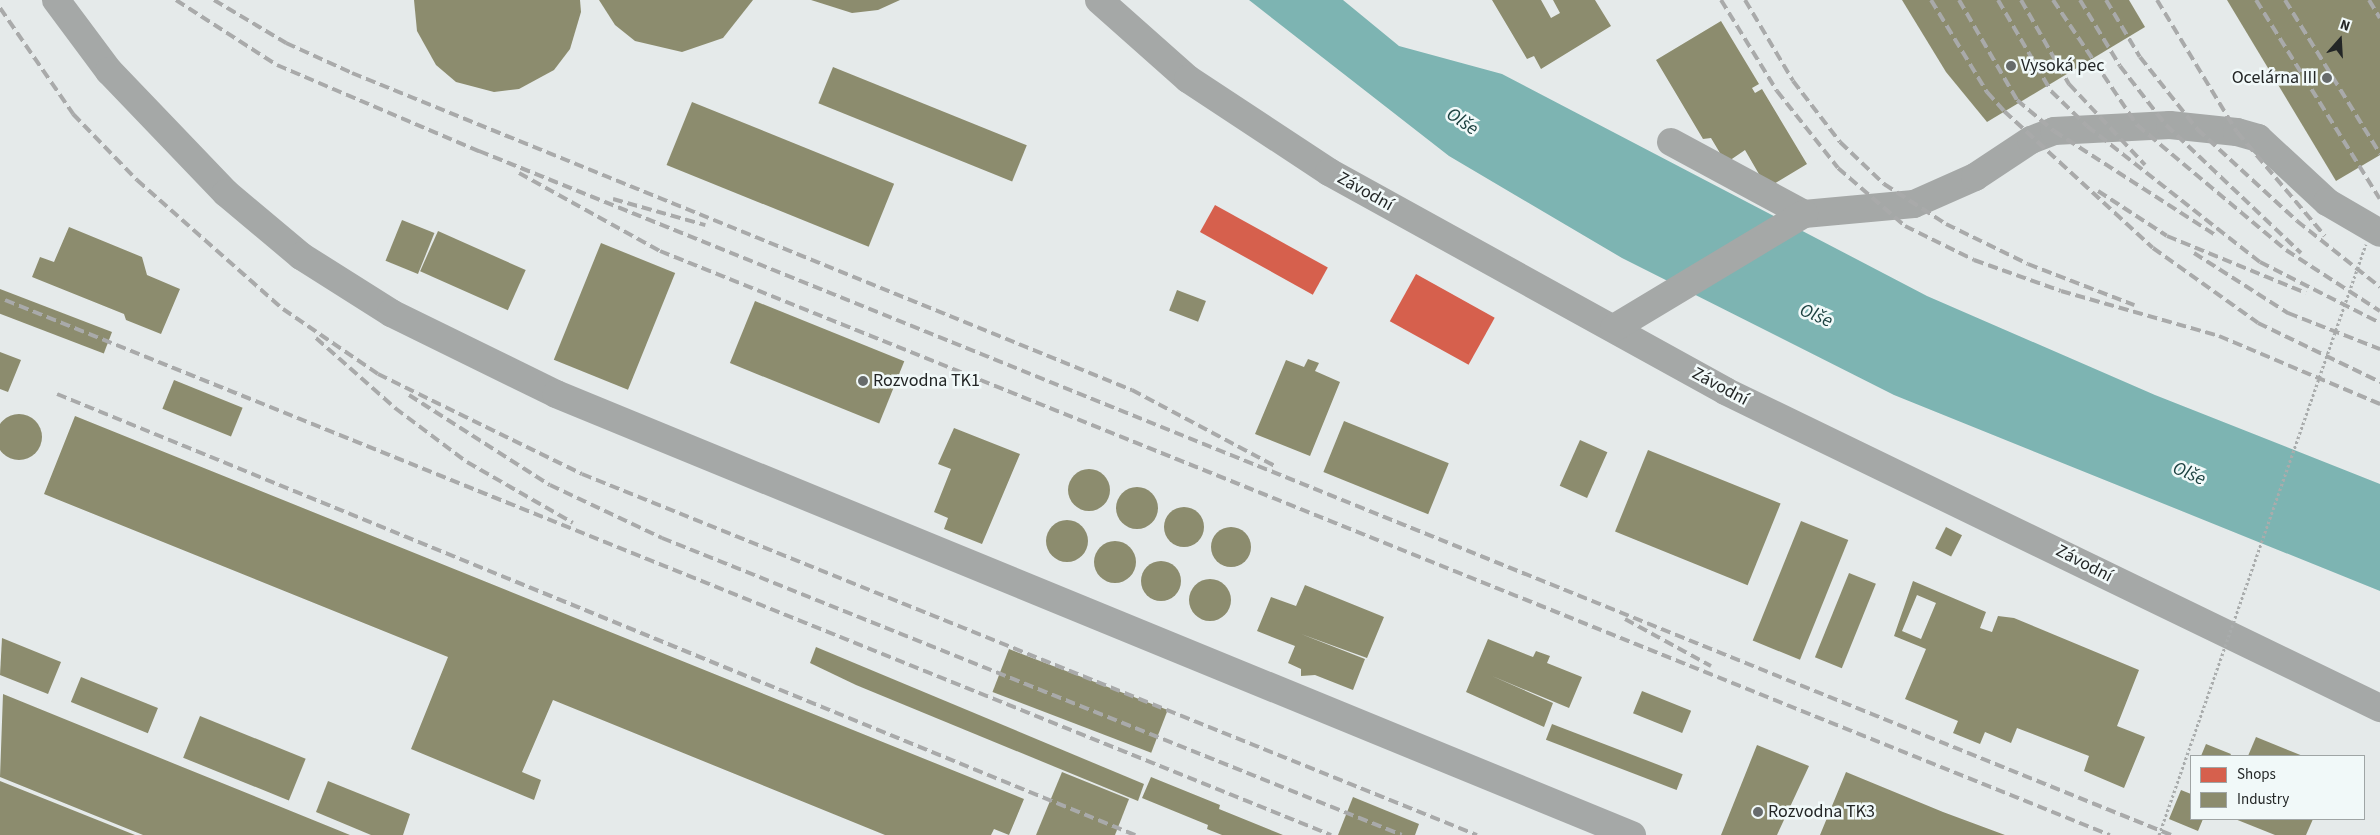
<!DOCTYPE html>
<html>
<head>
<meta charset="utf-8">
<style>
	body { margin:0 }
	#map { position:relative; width:2380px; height:835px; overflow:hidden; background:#e5eaea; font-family:"Source Sans 3",sans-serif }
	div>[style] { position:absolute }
	.water>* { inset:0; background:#7db4b2 }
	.shops>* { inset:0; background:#d6604d; transform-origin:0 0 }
	.industry>* { inset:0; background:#8c8c6e; transform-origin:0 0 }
	.round { border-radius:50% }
	.minor>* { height:28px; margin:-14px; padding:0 14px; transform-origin:14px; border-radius:14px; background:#a5a8a7 }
	.rail>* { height:4px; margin-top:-2px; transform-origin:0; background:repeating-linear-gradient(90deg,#a9aaaa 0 10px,transparent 0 15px) }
	.path-bridge>* { height:3px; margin-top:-1.5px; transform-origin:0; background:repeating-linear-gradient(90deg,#a9acac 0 2.5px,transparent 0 5px) }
	.dots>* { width:14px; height:14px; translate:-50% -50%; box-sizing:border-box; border:2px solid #f1f9f9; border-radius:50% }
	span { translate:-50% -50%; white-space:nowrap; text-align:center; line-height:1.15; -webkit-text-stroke:5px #f1f9f9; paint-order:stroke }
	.poi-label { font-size:18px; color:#232626 }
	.left { translate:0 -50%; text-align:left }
	.right { translate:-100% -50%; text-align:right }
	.street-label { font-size:18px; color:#232626 }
	.water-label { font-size:19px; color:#1c4140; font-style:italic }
	.legend { position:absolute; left:2190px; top:755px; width:175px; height:65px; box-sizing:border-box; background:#f1f9f9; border:1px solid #9fa5a5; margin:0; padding:6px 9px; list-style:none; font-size:15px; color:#232626 }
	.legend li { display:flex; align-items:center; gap:10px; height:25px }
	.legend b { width:25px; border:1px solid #9fa5a5 }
	.north { position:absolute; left:2315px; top:15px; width:50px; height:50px; -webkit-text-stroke:4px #f1f9f9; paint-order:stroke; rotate:19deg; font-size:14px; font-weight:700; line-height:20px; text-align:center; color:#232626 }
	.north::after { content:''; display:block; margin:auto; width:18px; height:22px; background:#232626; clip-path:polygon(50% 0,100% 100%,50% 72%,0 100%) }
</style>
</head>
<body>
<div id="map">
	<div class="water">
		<div style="clip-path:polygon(1249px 0,1343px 0,1399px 46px,1502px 74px,1927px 296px,2155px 395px,2380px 484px,2380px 591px,1894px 395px,1622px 258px,1449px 156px)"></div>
	</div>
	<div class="shops">
		<div style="left:1215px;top:205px;width:129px;height:31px;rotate:29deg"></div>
		<div style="left:1416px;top:274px;width:90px;height:54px;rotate:29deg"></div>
	</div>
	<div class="industry">
		<div style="clip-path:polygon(414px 0,580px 0,581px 12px,570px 49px,554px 70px,519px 89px,494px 92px,456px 82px,436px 65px,417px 31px)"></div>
		<div style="clip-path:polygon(599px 0,753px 0,723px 38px,682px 52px,635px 41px,615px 25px)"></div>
		<div style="clip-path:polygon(811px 0,900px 0,878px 10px,852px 13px)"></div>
		<div style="clip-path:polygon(1492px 0,1541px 0,1551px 18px,1560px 13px,1553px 0,1595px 0,1611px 26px,1541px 69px,1534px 56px,1527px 59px)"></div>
		<div style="clip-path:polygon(1902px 0,2129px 0,2145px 27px,1987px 122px,1946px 72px)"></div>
		<div style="clip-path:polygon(2227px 0,2380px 0,2380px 155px,2336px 181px)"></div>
		<div style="clip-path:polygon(1721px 21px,1759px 84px,1752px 88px,1755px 93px,1762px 89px,1807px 164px,1767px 188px,1745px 150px,1726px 163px,1711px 138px,1703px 139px,1656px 60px)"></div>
		<div style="left:833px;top:67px;width:209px;height:39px;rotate:22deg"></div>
		<div style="left:692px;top:102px;width:218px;height:68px;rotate:22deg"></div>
		<div style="left:402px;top:220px;width:35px;height:44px;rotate:22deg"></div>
		<div style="clip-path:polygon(69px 227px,142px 257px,147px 275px,180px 289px,161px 334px,126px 320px,124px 314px,32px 277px,40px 257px,54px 262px)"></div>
		<div style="left:438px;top:231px;width:96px;height:44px;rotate:24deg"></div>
		<div style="left:601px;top:243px;width:80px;height:126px;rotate:22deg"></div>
		<div style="left:0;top:289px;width:120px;height:23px;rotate:21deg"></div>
		<div style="left:1177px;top:290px;width:31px;height:22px;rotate:21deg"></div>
		<div style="left:755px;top:301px;width:161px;height:67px;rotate:22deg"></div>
		<div style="clip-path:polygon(0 352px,21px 360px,8px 392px,0 389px)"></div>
		<div style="clip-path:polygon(1308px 359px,1319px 363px,1315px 371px,1340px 382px,1310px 456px,1255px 434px,1286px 360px,1304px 367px)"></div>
		<div style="left:174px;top:380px;width:74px;height:31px;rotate:22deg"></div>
		<div class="round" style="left:-4px;top:414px;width:46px;height:46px"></div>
		<div style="clip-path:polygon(75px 416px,1024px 799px,1009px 835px,994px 829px,991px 835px,885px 835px,553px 700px,522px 772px,541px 780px,534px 800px,411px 749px,448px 657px,44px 494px)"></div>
		<div style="left:1344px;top:421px;width:113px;height:55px;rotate:22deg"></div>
		<div style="clip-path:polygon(954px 428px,1020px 454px,982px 544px,944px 529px,948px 518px,934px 512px,951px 469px,938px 464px)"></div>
		<div style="left:1580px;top:440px;width:30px;height:50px;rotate:24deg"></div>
		<div style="left:1648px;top:450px;width:143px;height:88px;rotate:22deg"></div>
		<div class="round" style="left:1068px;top:469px;width:42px;height:42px"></div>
		<div class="round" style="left:1116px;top:487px;width:42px;height:42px"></div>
		<div class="round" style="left:1164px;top:507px;width:40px;height:40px"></div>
		<div class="round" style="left:1046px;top:520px;width:42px;height:42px"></div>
		<div style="left:1801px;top:521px;width:51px;height:129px;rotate:22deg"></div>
		<div class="round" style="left:1211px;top:527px;width:40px;height:40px"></div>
		<div style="left:1946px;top:527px;width:18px;height:24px;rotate:27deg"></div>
		<div class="round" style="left:1094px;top:541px;width:42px;height:42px"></div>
		<div class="round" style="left:1141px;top:561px;width:40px;height:40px"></div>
		<div style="left:1849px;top:573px;width:29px;height:91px;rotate:22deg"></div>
		<div class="round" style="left:1189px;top:579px;width:42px;height:42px"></div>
		<div style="clip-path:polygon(evenodd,1913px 581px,1986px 612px,1980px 628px,1992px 632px,1998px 616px,2014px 618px,2139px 670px,2117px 726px,2145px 737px,2124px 788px,2084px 771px,2089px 756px,2017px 728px,2011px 743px,1985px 732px,1980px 744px,1953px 733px,1958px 721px,1905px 699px,1926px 649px,1894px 636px,1913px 581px,1917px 595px,1936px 603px,1921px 639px,1902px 631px,1917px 595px)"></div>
		<div style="clip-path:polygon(1305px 585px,1384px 617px,1367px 658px,1301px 634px,1365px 659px,1353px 690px,1315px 675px,1301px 676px,1301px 669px,1288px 663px,1295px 646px,1257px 631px,1271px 597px,1296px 606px)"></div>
		<div style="clip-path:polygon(2px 638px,61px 662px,48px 694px,0 675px)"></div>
		<div style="clip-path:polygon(1488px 639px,1533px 657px,1536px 651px,1550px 656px,1547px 663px,1582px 677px,1569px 708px,1492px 676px,1553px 703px,1544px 727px,1466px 692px)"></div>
		<div style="clip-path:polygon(816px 647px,1144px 784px,1138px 801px,856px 685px,810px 663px)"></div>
		<div style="left:1009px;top:649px;width:170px;height:46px;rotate:21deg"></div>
		<div style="left:81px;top:677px;width:83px;height:27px;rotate:22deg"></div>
		<div style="left:1642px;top:691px;width:53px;height:24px;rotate:22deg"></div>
		<div style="clip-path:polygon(3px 694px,175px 764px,350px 835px,143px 835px,0 777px)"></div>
		<div style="left:200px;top:716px;width:114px;height:45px;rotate:22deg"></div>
		<div style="left:1552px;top:724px;width:140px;height:17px;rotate:21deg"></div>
		<div style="clip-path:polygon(2256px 737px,2303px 756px,2248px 756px)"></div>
		<div style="clip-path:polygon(2206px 744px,2231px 754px,2230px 756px,2201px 756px)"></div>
		<div style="clip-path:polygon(1757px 745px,1809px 766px,1777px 835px,1721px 835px)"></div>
		<div style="clip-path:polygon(1062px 772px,1129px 799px,1115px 835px,1036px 835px)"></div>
		<div style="clip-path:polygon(1846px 772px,1943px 812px,2005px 835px,1820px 835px)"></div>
		<div style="clip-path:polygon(1151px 777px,1220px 805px,1219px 809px,1283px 835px,1222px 835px,1207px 829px,1208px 825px,1142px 798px)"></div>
		<div style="clip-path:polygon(0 781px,135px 835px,0 835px)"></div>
		<div style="clip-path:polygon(328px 781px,410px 814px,403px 835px,371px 835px,316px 812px)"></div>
		<div style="clip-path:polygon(2181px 790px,2191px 794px,2191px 819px,2203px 819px,2198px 831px,2169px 819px)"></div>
		<div style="clip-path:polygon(1353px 797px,1419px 824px,1415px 835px,1338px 835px)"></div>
		<div style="clip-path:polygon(2235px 819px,2313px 819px,2306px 835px,2275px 835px)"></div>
	</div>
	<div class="minor">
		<div style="left:56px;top:0;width:89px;rotate:53.3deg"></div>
		<div style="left:109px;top:71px;width:169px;rotate:46.2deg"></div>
		<div style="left:226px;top:193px;width:98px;rotate:40deg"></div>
		<div style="left:301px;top:256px;width:107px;rotate:32.3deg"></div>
		<div style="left:391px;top:313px;width:184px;rotate:26.1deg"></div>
		<div style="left:556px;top:394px;width:1163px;rotate:22.29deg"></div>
		<div style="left:1099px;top:0;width:119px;rotate:41.6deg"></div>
		<div style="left:1188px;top:79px;width:169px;rotate:33.4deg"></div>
		<div style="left:1329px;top:172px;width:453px;rotate:28.9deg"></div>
		<div style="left:1725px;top:391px;width:728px;rotate:25.83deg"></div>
		<div style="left:1671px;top:142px;width:151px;rotate:28.4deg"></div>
		<div style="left:1804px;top:214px;width:110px;rotate:-5.2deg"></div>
		<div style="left:1914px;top:204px;width:67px;rotate:-23.9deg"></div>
		<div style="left:1975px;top:177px;width:67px;rotate:-33.5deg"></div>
		<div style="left:2031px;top:140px;width:25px;rotate:-21deg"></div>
		<div style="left:2054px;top:131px;width:116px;rotate:-3deg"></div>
		<div style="left:2170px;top:125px;width:67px;rotate:6deg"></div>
		<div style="left:2237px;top:132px;width:22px;rotate:16deg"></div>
		<div style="left:2258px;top:138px;width:94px;rotate:42.8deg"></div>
		<div style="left:2327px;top:202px;width:61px;rotate:30.3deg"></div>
		<div style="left:1614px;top:328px;width:222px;rotate:-31deg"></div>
	</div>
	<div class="rail">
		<div style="left:176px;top:0;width:120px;rotate:32.8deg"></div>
		<div style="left:277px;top:65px;width:220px;rotate:23.1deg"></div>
		<div style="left:479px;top:151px;width:1825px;rotate:22.01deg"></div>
		<div style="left:214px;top:0;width:84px;rotate:30.8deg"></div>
		<div style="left:286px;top:43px;width:72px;rotate:24.4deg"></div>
		<div style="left:352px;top:73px;width:842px;rotate:22.12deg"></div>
		<div style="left:1132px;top:390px;width:164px;rotate:28deg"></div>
		<div style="left:1721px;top:0;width:107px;rotate:58.4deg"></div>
		<div style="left:1777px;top:91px;width:98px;rotate:51.6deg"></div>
		<div style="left:1838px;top:168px;width:89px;rotate:40.9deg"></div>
		<div style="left:1905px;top:226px;width:77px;rotate:26.2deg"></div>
		<div style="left:1974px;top:260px;width:92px;rotate:19.6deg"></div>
		<div style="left:2061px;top:291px;width:164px;rotate:15.9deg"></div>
		<div style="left:2219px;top:336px;width:175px;rotate:22.9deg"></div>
		<div style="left:1745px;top:0;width:94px;rotate:59.3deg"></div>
		<div style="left:1793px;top:81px;width:77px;rotate:52.4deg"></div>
		<div style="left:1840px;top:142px;width:61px;rotate:43.7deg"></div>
		<div style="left:1884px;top:184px;width:74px;rotate:32.8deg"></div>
		<div style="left:1946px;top:224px;width:91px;rotate:26deg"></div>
		<div style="left:2028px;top:264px;width:114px;rotate:21.1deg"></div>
		<div style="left:1931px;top:0;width:108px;rotate:58.7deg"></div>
		<div style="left:1987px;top:92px;width:25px;rotate:48deg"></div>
		<div style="left:2004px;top:111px;width:202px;rotate:42.6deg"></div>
		<div style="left:2153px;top:248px;width:129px;rotate:35.5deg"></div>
		<div style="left:2258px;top:323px;width:136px;rotate:25.8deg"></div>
		<div style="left:1959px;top:0;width:116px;rotate:59.9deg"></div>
		<div style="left:2017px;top:100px;width:48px;rotate:40deg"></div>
		<div style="left:2054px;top:131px;width:194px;rotate:32.8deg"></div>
		<div style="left:1998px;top:0;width:105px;rotate:59.8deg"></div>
		<div style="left:2051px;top:91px;width:50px;rotate:44.2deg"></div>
		<div style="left:2087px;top:126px;width:220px;rotate:38.2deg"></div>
		<div style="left:2260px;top:262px;width:135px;rotate:26.9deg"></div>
		<div style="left:2021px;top:0;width:97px;rotate:60.3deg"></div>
		<div style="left:2069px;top:84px;width:111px;rotate:46.8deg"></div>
		<div style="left:2053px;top:0;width:151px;rotate:56.1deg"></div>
		<div style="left:2137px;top:125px;width:194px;rotate:40deg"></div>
		<div style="left:2286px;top:250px;width:112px;rotate:33deg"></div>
		<div style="left:2080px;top:0;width:77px;rotate:58.8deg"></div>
		<div style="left:2120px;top:66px;width:75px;rotate:52.1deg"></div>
		<div style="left:2166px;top:125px;width:186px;rotate:43.5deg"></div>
		<div style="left:2106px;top:0;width:66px;rotate:59.2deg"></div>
		<div style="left:2140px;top:57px;width:92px;rotate:51.6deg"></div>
		<div style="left:2197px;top:129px;width:136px;rotate:42.6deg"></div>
		<div style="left:2297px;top:221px;width:106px;rotate:38.5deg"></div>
		<div style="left:2157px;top:0;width:154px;rotate:58.8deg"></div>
		<div style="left:2237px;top:132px;width:136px;rotate:49.8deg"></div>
		<div style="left:2256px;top:0;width:234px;rotate:58.1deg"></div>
		<div style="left:2285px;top:0;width:181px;rotate:58.3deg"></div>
		<div style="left:2369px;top:0;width:21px;rotate:59deg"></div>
		<div style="left:0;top:8px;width:129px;rotate:55.4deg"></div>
		<div style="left:73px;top:114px;width:92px;rotate:45.9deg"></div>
		<div style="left:137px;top:180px;width:195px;rotate:41.5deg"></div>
		<div style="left:283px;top:309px;width:115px;rotate:34.4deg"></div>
		<div style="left:378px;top:374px;width:227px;rotate:26.1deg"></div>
		<div style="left:582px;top:474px;width:965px;rotate:21.97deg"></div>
		<div style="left:519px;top:173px;width:161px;rotate:29deg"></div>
		<div style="left:660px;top:251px;width:1563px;rotate:21.94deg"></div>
		<div style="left:2098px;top:191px;width:82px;rotate:33.1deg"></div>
		<div style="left:2167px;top:236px;width:150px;rotate:22.3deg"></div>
		<div style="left:613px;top:199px;width:96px;rotate:15.8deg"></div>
		<div style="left:2194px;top:253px;width:112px;rotate:32.6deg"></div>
		<div style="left:2288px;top:313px;width:99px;rotate:21.4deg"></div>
		<div style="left:5px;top:300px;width:1430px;rotate:21.97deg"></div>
		<div style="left:316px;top:338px;width:106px;rotate:41.5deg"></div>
		<div style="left:395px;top:408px;width:90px;rotate:36.9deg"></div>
		<div style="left:467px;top:462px;width:122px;rotate:29.9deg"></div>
		<div style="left:57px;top:394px;width:1165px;rotate:22.25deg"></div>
		<div style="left:409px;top:395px;width:167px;rotate:32.6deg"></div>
		<div style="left:550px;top:485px;width:124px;rotate:25.3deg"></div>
		<div style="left:662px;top:538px;width:797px;rotate:21.87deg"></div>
		<div style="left:1625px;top:619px;width:98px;rotate:28.7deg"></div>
	</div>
	<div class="path-bridge">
		<div style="left:2159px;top:835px;width:626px;rotate:-70.7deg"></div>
	</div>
	<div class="dots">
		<div style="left:2011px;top:66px;background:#676b6b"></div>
		<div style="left:2327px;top:78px;background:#676b6b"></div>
		<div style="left:863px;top:381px;background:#676b6b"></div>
		<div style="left:1758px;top:812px;background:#676b6b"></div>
	</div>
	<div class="poi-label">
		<span class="left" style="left:2021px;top:66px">Vysoká pec</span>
		<span class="right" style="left:2317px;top:78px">Ocelárna III</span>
		<span class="left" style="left:873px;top:381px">Rozvodna TK1</span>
		<span class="left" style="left:1768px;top:812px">Rozvodna TK3</span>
	</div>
	<div class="street-label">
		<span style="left:1365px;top:192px;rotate:29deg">Závodní</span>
		<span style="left:1720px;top:387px;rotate:28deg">Závodní</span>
		<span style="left:2084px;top:564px;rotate:27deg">Závodní</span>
	</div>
	<div class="water-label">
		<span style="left:1462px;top:122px;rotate:34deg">Olše</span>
		<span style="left:1816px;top:316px;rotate:23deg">Olše</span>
		<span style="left:2189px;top:474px;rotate:23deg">Olše</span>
	</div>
	<ul class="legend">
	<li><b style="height:14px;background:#d6604d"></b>Shops</li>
	<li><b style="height:14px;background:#8c8c6e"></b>Industry</li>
	</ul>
	<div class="north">N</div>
</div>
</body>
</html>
